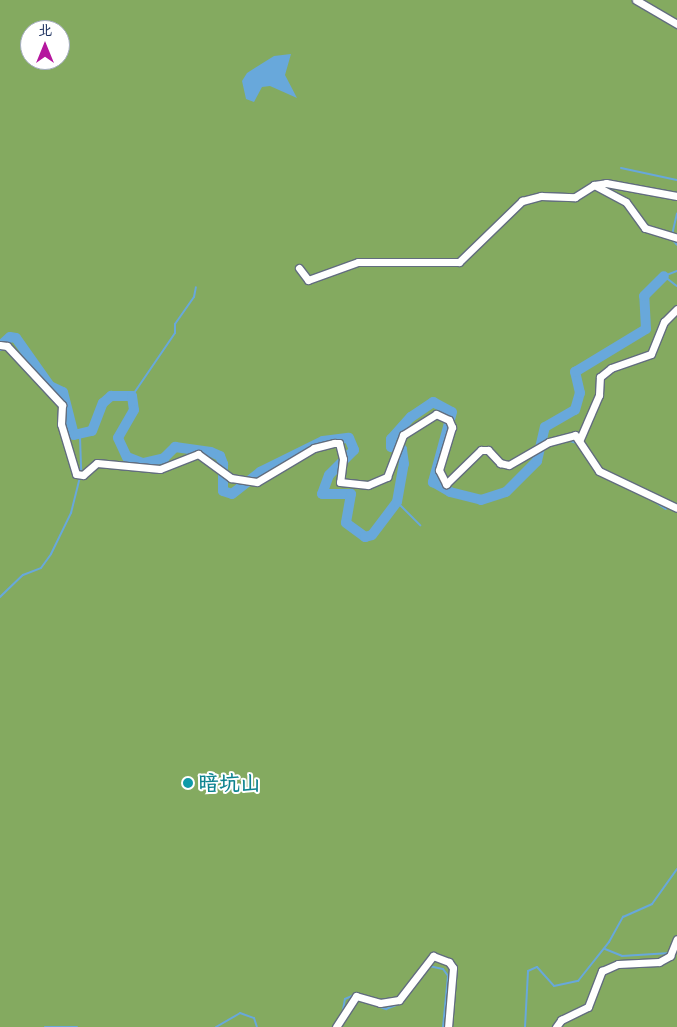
<!DOCTYPE html>
<html>
<head>
<meta charset="utf-8">
<style>
	body { margin:0 }
	#map { position:relative; width:677px; height:1027px; overflow:hidden; background:#e7dfb9; font-family:Itim,"LXGW WenKai TC",sans-serif }
	div>[style] { position:absolute }
	.forest>* { inset:0; background:#84aa60 }
	.water>* { inset:0; background:#68a8db }
	.stream>* { height:2px; margin:-1px; padding:0 1px; transform-origin:1px; border-radius:1px; background:#68a8db }
	.river>* { height:10px; margin:-5px; padding:0 5px; transform-origin:5px; border-radius:5px; background:#68a8db }
	.roads { filter:drop-shadow(1px 0 #626d7e) drop-shadow(-1px 0 #626d7e) drop-shadow(0 1px #626d7e) drop-shadow(0 -1px #626d7e) }
	.minor>* { height:7px; margin:-3.5px; padding:0 3.5px; transform-origin:3.5px; border-radius:3.5px; background:#fff }
	.dots>* { width:14px; height:14px; translate:-50% -50%; box-sizing:border-box; border:2px solid #fff; border-radius:50% }
	span { translate:-50% -50%; white-space:nowrap; text-align:center; line-height:1.15; -webkit-text-stroke:4px #fff; paint-order:stroke }
	.culture-label { font-size:21px; color:#0d838f; font-weight:700 }
	.left { translate:0 -50%; text-align:left }
	.north { position:absolute; left:20px; top:20px; width:50px; height:50px; box-sizing:border-box; background:#fff; border:1px solid #a4acbf; border-radius:50%; rotate:0deg; font-size:14px; font-weight:700; line-height:20px; text-align:center; color:#1b2f5e }
	.north::after { content:''; display:block; margin:auto; width:18px; height:22px; background:#b5179e; clip-path:polygon(50% 0,100% 100%,50% 72%,0 100%) }
</style>
</head>
<body>
<div id="map">
	<div class="forest">
		<div style="clip-path:polygon(evenodd,0 0,677px 0,677px 1027px,0 1027px,0 0,30px 30px,60px 30px,60px 60px,30px 60px,30px 30px)"></div>
	</div>
	<div class="water">
		<div style="clip-path:polygon(291px 54px,285px 75px,297px 98px,270px 86px,262px 87px,254px 102px,246px 99px,242px 81px,247px 73px,274px 56px)"></div>
	</div>
	<div class="stream">
		<div style="left:621px;top:168px;width:57px;rotate:12.1deg"></div>
		<div style="left:672px;top:235px;width:22px;rotate:-77deg"></div>
		<div style="left:673px;top:240px;width:6px;rotate:51deg"></div>
		<div style="left:664px;top:276px;width:16px;rotate:38deg"></div>
		<div style="left:664px;top:276px;width:14px;rotate:-21deg"></div>
		<div style="left:132px;top:396px;width:76px;rotate:-55.7deg"></div>
		<div style="left:175px;top:333px;width:9px;rotate:-90deg"></div>
		<div style="left:175px;top:324px;width:33px;rotate:-55deg"></div>
		<div style="left:194px;top:297px;width:10px;rotate:-79deg"></div>
		<div style="left:80px;top:437px;width:35px;rotate:88deg"></div>
		<div style="left:567px;top:440px;width:10px;rotate:17deg"></div>
		<div style="left:580px;top:448px;width:13px;rotate:58deg"></div>
		<div style="left:541px;top:451px;width:14px;rotate:-30deg"></div>
		<div style="left:651px;top:499px;width:18px;rotate:34deg"></div>
		<div style="left:397px;top:502px;width:33px;rotate:45deg"></div>
		<div style="left:0;top:597px;width:32px;rotate:-44deg"></div>
		<div style="left:23px;top:575px;width:19px;rotate:-21deg"></div>
		<div style="left:41px;top:568px;width:17px;rotate:-54deg"></div>
		<div style="left:51px;top:554px;width:46px;rotate:-64deg"></div>
		<div style="left:71px;top:513px;width:38px;rotate:-76deg"></div>
		<div style="left:605px;top:949px;width:18px;rotate:22deg"></div>
		<div style="left:622px;top:956px;width:48px;rotate:-3.6deg"></div>
		<div style="left:429px;top:966px;width:14px;rotate:12deg"></div>
		<div style="left:443px;top:969px;width:9px;rotate:54deg"></div>
		<div style="left:448px;top:976px;width:51px;rotate:95.6deg"></div>
		<div style="left:378px;top:1006px;width:9px;rotate:21deg"></div>
		<div style="left:386px;top:1009px;width:17px;rotate:-21deg"></div>
		<div style="left:402px;top:1003px;width:14px;rotate:-56deg"></div>
		<div style="left:343px;top:1010px;width:11px;rotate:-80deg"></div>
		<div style="left:345px;top:999px;width:12px;rotate:-24deg"></div>
		<div style="left:45px;top:1027px;width:32px"></div>
		<div style="left:216px;top:1027px;width:28px;rotate:-30deg"></div>
		<div style="left:240px;top:1013px;width:15px;rotate:20deg"></div>
		<div style="left:254px;top:1018px;width:9px;rotate:72deg"></div>
		<div style="left:525px;top:1027px;width:56px;rotate:-86.9deg"></div>
		<div style="left:528px;top:971px;width:10px;rotate:-24deg"></div>
		<div style="left:537px;top:967px;width:25px;rotate:48deg"></div>
		<div style="left:554px;top:986px;width:25px;rotate:-12deg"></div>
		<div style="left:578px;top:981px;width:50px;rotate:-51.5deg"></div>
		<div style="left:609px;top:942px;width:29px;rotate:-61deg"></div>
		<div style="left:623px;top:917px;width:32px;rotate:-24deg"></div>
		<div style="left:652px;top:904px;width:43px;rotate:-54.5deg"></div>
	</div>
	<div class="river">
		<div style="left:0;top:346px;width:13px;rotate:-42deg"></div>
		<div style="left:10px;top:337px;width:6px;rotate:9deg"></div>
		<div style="left:16px;top:338px;width:59px;rotate:54.7deg"></div>
		<div style="left:50px;top:386px;width:14px;rotate:25deg"></div>
		<div style="left:63px;top:392px;width:44px;rotate:75.7deg"></div>
		<div style="left:74px;top:435px;width:18px;rotate:-13deg"></div>
		<div style="left:92px;top:431px;width:30px;rotate:-69deg"></div>
		<div style="left:103px;top:403px;width:11px;rotate:-41deg"></div>
		<div style="left:111px;top:396px;width:21px"></div>
		<div style="left:132px;top:396px;width:14px;rotate:82deg"></div>
		<div style="left:134px;top:410px;width:32px;rotate:120deg"></div>
		<div style="left:118px;top:438px;width:21px;rotate:65deg"></div>
		<div style="left:127px;top:457px;width:17px;rotate:21deg"></div>
		<div style="left:143px;top:463px;width:22px;rotate:-13deg"></div>
		<div style="left:164px;top:458px;width:16px;rotate:-45deg"></div>
		<div style="left:175px;top:447px;width:36px;rotate:8deg"></div>
		<div style="left:211px;top:452px;width:10px;rotate:24deg"></div>
		<div style="left:220px;top:456px;width:9px;rotate:69deg"></div>
		<div style="left:223px;top:464px;width:27px;rotate:90deg"></div>
		<div style="left:223px;top:491px;width:9px;rotate:18deg"></div>
		<div style="left:232px;top:494px;width:36px;rotate:-38deg"></div>
		<div style="left:260px;top:472px;width:70px;rotate:-26.2deg"></div>
		<div style="left:323px;top:441px;width:26px;rotate:-7deg"></div>
		<div style="left:349px;top:438px;width:13px;rotate:67deg"></div>
		<div style="left:354px;top:450px;width:35px;rotate:135deg"></div>
		<div style="left:329px;top:475px;width:20px;rotate:110deg"></div>
		<div style="left:322px;top:494px;width:29px"></div>
		<div style="left:351px;top:494px;width:29px;rotate:100deg"></div>
		<div style="left:346px;top:523px;width:24px;rotate:36deg"></div>
		<div style="left:365px;top:537px;width:7px;rotate:-16deg"></div>
		<div style="left:372px;top:535px;width:41px;rotate:-52.9deg"></div>
		<div style="left:397px;top:502px;width:39px;rotate:-80deg"></div>
		<div style="left:404px;top:464px;width:15px;rotate:-98deg"></div>
		<div style="left:402px;top:449px;width:11px;rotate:-170deg"></div>
		<div style="left:391px;top:447px;width:8px;rotate:-90deg"></div>
		<div style="left:391px;top:439px;width:30px;rotate:-48deg"></div>
		<div style="left:411px;top:417px;width:27px;rotate:-34deg"></div>
		<div style="left:433px;top:402px;width:21px;rotate:28deg"></div>
		<div style="left:452px;top:412px;width:73px;rotate:105.2deg"></div>
		<div style="left:433px;top:482px;width:20px;rotate:30deg"></div>
		<div style="left:450px;top:492px;width:32px;rotate:14deg"></div>
		<div style="left:481px;top:500px;width:26px;rotate:-18deg"></div>
		<div style="left:506px;top:492px;width:44px;rotate:-45deg"></div>
		<div style="left:537px;top:461px;width:35px;rotate:-77deg"></div>
		<div style="left:545px;top:427px;width:34px;rotate:-30deg"></div>
		<div style="left:575px;top:410px;width:18px;rotate:-74deg"></div>
		<div style="left:580px;top:393px;width:22px;rotate:-103deg"></div>
		<div style="left:575px;top:372px;width:83px;rotate:-31.2deg"></div>
		<div style="left:646px;top:329px;width:33px;rotate:-93deg"></div>
		<div style="left:644px;top:296px;width:28px;rotate:-45deg"></div>
	</div>
	<div class="roads">
		<div class="minor">
			<div style="left:636px;top:0;width:48px;rotate:30.3deg"></div>
			<div style="left:594px;top:185px;width:36px;rotate:28deg"></div>
			<div style="left:626px;top:202px;width:32px;rotate:54deg"></div>
			<div style="left:645px;top:228px;width:34px;rotate:17deg"></div>
			<div style="left:299px;top:268px;width:15px;rotate:53deg"></div>
			<div style="left:308px;top:280px;width:53px;rotate:-19.8deg"></div>
			<div style="left:358px;top:262px;width:101px"></div>
			<div style="left:459px;top:262px;width:88px;rotate:-44.1deg"></div>
			<div style="left:522px;top:201px;width:20px;rotate:-15deg"></div>
			<div style="left:541px;top:196px;width:34px;rotate:2deg"></div>
			<div style="left:575px;top:197px;width:22px;rotate:-32deg"></div>
			<div style="left:594px;top:185px;width:12px;rotate:-9deg"></div>
			<div style="left:606px;top:183px;width:72px;rotate:10.4deg"></div>
			<div style="left:0;top:345px;width:7px;rotate:8deg"></div>
			<div style="left:7px;top:346px;width:81px;rotate:47deg"></div>
			<div style="left:62px;top:405px;width:19px;rotate:93deg"></div>
			<div style="left:61px;top:424px;width:52px;rotate:73.3deg"></div>
			<div style="left:76px;top:474px;width:7px;rotate:8deg"></div>
			<div style="left:83px;top:475px;width:18px;rotate:-41deg"></div>
			<div style="left:97px;top:463px;width:63px;rotate:5.4deg"></div>
			<div style="left:160px;top:469px;width:41px;rotate:-21.5deg"></div>
			<div style="left:198px;top:454px;width:41px;rotate:36deg"></div>
			<div style="left:231px;top:478px;width:26px;rotate:9deg"></div>
			<div style="left:257px;top:482px;width:66px;rotate:-30.8deg"></div>
			<div style="left:314px;top:448px;width:21px;rotate:-14deg"></div>
			<div style="left:334px;top:443px;width:5px"></div>
			<div style="left:339px;top:443px;width:16px;rotate:76deg"></div>
			<div style="left:343px;top:459px;width:23px;rotate:97deg"></div>
			<div style="left:340px;top:482px;width:28px;rotate:6deg"></div>
			<div style="left:368px;top:485px;width:21px;rotate:-23deg"></div>
			<div style="left:387px;top:477px;width:45px;rotate:-69.1deg"></div>
			<div style="left:403px;top:435px;width:39px;rotate:-32deg"></div>
			<div style="left:436px;top:414px;width:14px;rotate:25deg"></div>
			<div style="left:449px;top:420px;width:8px;rotate:67deg"></div>
			<div style="left:452px;top:427px;width:45px;rotate:106.8deg"></div>
			<div style="left:439px;top:470px;width:16px;rotate:63deg"></div>
			<div style="left:446px;top:484px;width:49px;rotate:-44.2deg"></div>
			<div style="left:481px;top:450px;width:7px"></div>
			<div style="left:488px;top:450px;width:18px;rotate:47deg"></div>
			<div style="left:500px;top:463px;width:9px;rotate:13deg"></div>
			<div style="left:509px;top:465px;width:46px;rotate:-29.9deg"></div>
			<div style="left:549px;top:442px;width:27px;rotate:-15deg"></div>
			<div style="left:575px;top:435px;width:43px;rotate:56.3deg"></div>
			<div style="left:599px;top:471px;width:86px;rotate:25.4deg"></div>
			<div style="left:580px;top:439px;width:48px;rotate:-66.6deg"></div>
			<div style="left:599px;top:395px;width:18px;rotate:-87deg"></div>
			<div style="left:600px;top:377px;width:14px;rotate:-39deg"></div>
			<div style="left:611px;top:368px;width:42px;rotate:-19.3deg"></div>
			<div style="left:651px;top:354px;width:35px;rotate:-68deg"></div>
			<div style="left:664px;top:322px;width:18px;rotate:-45deg"></div>
			<div style="left:336px;top:1027px;width:37px;rotate:-57deg"></div>
			<div style="left:356px;top:996px;width:25px;rotate:16deg"></div>
			<div style="left:380px;top:1003px;width:19px;rotate:-9deg"></div>
			<div style="left:399px;top:1000px;width:56px;rotate:-52.3deg"></div>
			<div style="left:433px;top:956px;width:17px;rotate:21deg"></div>
			<div style="left:449px;top:962px;width:7px;rotate:56deg"></div>
			<div style="left:453px;top:968px;width:59px;rotate:94.8deg"></div>
			<div style="left:556px;top:1027px;width:9px;rotate:-54deg"></div>
			<div style="left:561px;top:1020px;width:30px;rotate:-26deg"></div>
			<div style="left:588px;top:1007px;width:39px;rotate:-69deg"></div>
			<div style="left:602px;top:971px;width:17px;rotate:-24deg"></div>
			<div style="left:618px;top:964px;width:41px;rotate:-2.8deg"></div>
			<div style="left:659px;top:962px;width:13px;rotate:-29deg"></div>
			<div style="left:670px;top:956px;width:18px;rotate:-68deg"></div>
		</div>
	</div>
	<div class="dots">
		<div style="left:188px;top:783px;background:#0f9aa8"></div>
	</div>
	<div class="culture-label">
		<span class="left" style="left:198px;top:783px">暗坑山</span>
	</div>
	<div class="north">北</div>
</div>
</body>
</html>
